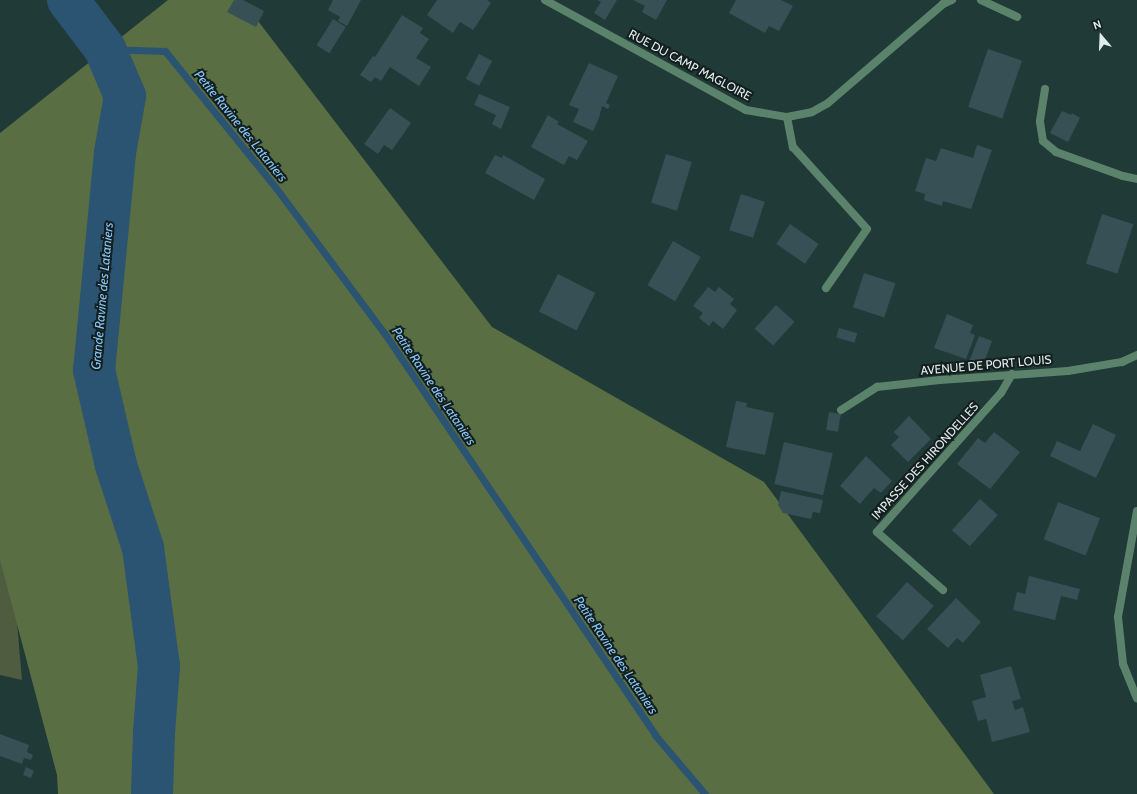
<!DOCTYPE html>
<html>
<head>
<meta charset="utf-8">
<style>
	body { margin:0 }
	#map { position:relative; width:1137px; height:794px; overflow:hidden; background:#203a37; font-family:Cabin,sans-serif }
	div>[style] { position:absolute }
	.green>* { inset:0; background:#4f5c40 }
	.forest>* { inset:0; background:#5a6e43 }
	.stream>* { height:7px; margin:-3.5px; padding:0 3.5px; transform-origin:3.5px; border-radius:3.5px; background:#2b5372 }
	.river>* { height:42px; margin:-21px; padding:0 21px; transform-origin:21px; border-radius:21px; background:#2b5372 }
	.building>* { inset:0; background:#365056; transform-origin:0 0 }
	.lane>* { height:8px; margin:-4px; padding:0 4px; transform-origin:4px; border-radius:4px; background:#5b836b }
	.street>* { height:8px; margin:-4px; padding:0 4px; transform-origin:4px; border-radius:4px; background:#5b836b }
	span { translate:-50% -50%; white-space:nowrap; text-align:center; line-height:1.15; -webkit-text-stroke:4px #131e1d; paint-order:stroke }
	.street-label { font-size:12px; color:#dfeeec }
	.water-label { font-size:13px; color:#86c6fa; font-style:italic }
	.north { position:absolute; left:1081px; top:16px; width:40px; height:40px; -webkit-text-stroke:3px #131e1d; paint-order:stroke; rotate:341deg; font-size:11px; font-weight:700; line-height:16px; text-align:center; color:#dfeeec }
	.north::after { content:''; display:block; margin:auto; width:14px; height:18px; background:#dfeeec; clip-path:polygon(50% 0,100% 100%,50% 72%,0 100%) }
</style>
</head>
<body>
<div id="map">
	<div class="green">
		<div style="clip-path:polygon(0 530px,9px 530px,22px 680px,0 675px)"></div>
	</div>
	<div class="forest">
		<div style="clip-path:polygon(168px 0,242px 0,492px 327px,764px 482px,994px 794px,58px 794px,57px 775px,0 560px,0 133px)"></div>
	</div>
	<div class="stream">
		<div style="left:105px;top:49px;width:60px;rotate:1.9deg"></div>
		<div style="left:165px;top:51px;width:176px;rotate:51deg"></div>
		<div style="left:276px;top:188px;width:182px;rotate:53.3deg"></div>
		<div style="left:385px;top:334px;width:483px;rotate:56deg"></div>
		<div style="left:655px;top:735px;width:77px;rotate:49.7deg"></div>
	</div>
	<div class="river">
		<div style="left:68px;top:0;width:61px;rotate:52.9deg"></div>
		<div style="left:105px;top:49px;width:51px;rotate:66.9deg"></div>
		<div style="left:125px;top:96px;width:58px;rotate:100deg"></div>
		<div style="left:115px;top:153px;width:218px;rotate:95.5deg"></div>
		<div style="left:94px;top:370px;width:98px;rotate:77deg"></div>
		<div style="left:116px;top:465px;width:87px;rotate:72deg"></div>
		<div style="left:143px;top:548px;width:119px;rotate:82.3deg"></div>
		<div style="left:159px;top:666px;width:67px;rotate:94.3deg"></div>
		<div style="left:154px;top:733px;width:61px;rotate:91.9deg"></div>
	</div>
	<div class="building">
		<div style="clip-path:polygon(234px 0,243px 0,264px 11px,256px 27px,227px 12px)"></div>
		<div style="clip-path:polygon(333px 0,361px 0,347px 26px,338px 21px,340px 17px,328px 10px)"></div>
		<div style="clip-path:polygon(437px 0,487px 0,491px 3px,473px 30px,460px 22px,453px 33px,427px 15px)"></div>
		<div style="clip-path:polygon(597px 0,617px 0,605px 20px,594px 13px,601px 2px)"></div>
		<div style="clip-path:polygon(633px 0,667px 0,656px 20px,642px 12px,645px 6px)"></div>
		<div style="clip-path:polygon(736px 0,781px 0,793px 6px,779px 31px,769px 26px,765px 33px,729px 13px)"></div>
		<div style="clip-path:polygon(402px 15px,423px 28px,420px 33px,429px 39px,416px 58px,431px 67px,419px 86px,390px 67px,381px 81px,375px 77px,371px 82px,360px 75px,373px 56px,375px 57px)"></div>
		<div style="left:333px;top:19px;width:15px;height:31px;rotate:32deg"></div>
		<div style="left:988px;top:49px;width:36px;height:61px;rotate:19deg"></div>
		<div style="left:479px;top:54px;width:15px;height:28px;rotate:28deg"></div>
		<div style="clip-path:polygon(589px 63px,618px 76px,606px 103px,610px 105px,608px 109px,602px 106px,599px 118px,593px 131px,573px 122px,579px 109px,569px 105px)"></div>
		<div style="clip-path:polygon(479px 94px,510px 107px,501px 129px,492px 124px,496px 115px,474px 105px)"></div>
		<div style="clip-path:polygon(390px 108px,411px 123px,392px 150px,384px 145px,378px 154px,364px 144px)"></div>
		<div style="clip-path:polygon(1062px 111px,1071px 115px,1072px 113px,1080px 118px,1068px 142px,1050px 133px)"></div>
		<div style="clip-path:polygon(548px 115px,559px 122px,557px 124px,588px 141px,577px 160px,569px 156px,564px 165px,531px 147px)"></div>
		<div style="clip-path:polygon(977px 145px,992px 150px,971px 209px,943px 201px,942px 206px,924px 200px,925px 194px,915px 191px,926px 158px,936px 161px,941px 148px,973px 158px)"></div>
		<div style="left:666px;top:154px;width:27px;height:51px;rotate:17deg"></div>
		<div style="clip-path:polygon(495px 155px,502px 158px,503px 155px,545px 179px,534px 200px,485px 173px)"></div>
		<div style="left:741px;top:194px;width:25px;height:38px;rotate:18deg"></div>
		<div style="left:1102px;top:214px;width:33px;height:52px;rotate:18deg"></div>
		<div style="left:790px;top:224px;width:35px;height:24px;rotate:35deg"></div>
		<div style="left:673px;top:241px;width:32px;height:51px;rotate:30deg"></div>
		<div style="left:864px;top:273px;width:33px;height:36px;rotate:18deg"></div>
		<div style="left:558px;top:274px;width:42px;height:42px;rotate:27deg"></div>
		<div style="clip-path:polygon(708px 287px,715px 292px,719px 287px,734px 299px,730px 304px,737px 310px,723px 329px,713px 321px,709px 326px,699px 318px,703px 313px,693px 306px)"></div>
		<div style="left:776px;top:305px;width:25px;height:32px;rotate:42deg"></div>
		<div style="clip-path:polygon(947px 314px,973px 325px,970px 333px,975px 335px,966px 359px,934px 348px)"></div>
		<div style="left:839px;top:328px;width:19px;height:10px;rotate:16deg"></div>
		<div style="left:979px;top:336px;width:14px;height:27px;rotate:21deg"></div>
		<div style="clip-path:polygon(736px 401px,747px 403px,746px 407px,774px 413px,765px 455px,726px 447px)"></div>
		<div style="left:829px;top:412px;width:12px;height:18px;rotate:9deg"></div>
		<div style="clip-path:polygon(909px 416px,931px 439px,908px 462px,891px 445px,899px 437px,894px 432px)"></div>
		<div style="clip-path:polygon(1093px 424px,1116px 435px,1096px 478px,1050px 456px,1057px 441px,1080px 451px)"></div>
		<div style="clip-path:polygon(994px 432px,1020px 452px,990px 489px,957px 464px,978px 438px,985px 443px)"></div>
		<div style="left:784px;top:442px;width:50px;height:43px;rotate:13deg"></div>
		<div style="clip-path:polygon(866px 456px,892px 481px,881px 493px,874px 488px,860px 504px,840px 486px)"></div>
		<div style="clip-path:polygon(781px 491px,823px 500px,820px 513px,813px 512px,811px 519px,783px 513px,778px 505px)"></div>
		<div style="left:980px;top:499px;width:24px;height:42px;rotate:42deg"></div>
		<div style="left:1058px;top:502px;width:45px;height:40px;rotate:21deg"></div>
		<div style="clip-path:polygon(1029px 576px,1080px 589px,1077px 600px,1061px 596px,1055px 620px,1013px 610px,1017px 592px,1025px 594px)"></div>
		<div style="left:907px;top:582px;width:36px;height:46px;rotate:42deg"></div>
		<div style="clip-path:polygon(956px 598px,981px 622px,963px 643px,957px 638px,948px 648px,927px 629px)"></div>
		<div style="clip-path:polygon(1011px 666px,1021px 699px,1012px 701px,1015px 710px,1023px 707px,1030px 732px,992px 742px,986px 719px,978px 721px,972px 701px,986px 697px,980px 675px)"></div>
		<div style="clip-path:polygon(0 734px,29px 745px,27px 752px,33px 755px,31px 760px,24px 758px,22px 764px,0 756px)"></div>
		<div style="clip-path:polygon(26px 767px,34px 771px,31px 778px,23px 775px)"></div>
	</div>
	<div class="lane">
		<div style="left:981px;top:0;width:40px;rotate:25deg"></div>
		<div style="left:1045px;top:89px;width:33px;rotate:99deg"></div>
		<div style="left:1040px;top:122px;width:19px;rotate:81deg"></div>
		<div style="left:1043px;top:141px;width:17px;rotate:40deg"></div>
		<div style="left:1056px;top:152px;width:71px;rotate:19.7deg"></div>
		<div style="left:1123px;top:176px;width:14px;rotate:12deg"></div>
		<div style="left:787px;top:117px;width:25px;rotate:-11deg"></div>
		<div style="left:812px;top:112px;width:18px;rotate:-29deg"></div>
		<div style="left:828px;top:103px;width:152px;rotate:-40.7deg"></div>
		<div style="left:943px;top:4px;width:10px;rotate:-24deg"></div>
	</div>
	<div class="street">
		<div style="left:545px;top:0;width:229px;rotate:28.7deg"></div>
		<div style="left:746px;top:110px;width:42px;rotate:9.7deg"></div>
		<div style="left:787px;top:117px;width:31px;rotate:79deg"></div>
		<div style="left:793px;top:147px;width:110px;rotate:47.9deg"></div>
		<div style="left:867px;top:229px;width:72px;rotate:124.8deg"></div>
		<div style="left:841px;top:410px;width:43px;rotate:-32.6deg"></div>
		<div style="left:877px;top:387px;width:63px;rotate:-6.3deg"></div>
		<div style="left:940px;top:380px;width:128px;rotate:-4deg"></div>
		<div style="left:1068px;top:371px;width:55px;rotate:-9.5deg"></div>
		<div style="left:1122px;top:362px;width:17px;rotate:-25deg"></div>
		<div style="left:1137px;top:511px;width:108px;rotate:100.2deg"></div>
		<div style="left:1118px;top:617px;width:47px;rotate:83.9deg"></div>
		<div style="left:1123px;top:664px;width:37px;rotate:68deg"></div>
		<div style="left:943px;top:590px;width:88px;rotate:-138.7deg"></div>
		<div style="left:877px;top:532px;width:186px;rotate:-48.3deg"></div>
		<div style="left:1001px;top:393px;width:22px;rotate:-60deg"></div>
	</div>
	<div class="street-label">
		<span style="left:690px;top:65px;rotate:28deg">RUE DU CAMP MAGLOIRE</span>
		<span style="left:986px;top:365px;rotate:-5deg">AVENUE DE PORT LOUIS</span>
		<span style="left:925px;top:461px;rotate:-48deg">IMPASSE DES HIRONDELLES</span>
	</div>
	<div class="water-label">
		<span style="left:241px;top:126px;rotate:51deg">Petite Ravine des Lataniers</span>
		<span style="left:102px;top:296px;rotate:-85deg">Grande Ravine des Lataniers</span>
		<span style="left:434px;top:386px;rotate:56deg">Petite Ravine des Lataniers</span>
		<span style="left:616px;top:655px;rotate:56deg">Petite Ravine des Lataniers</span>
	</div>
	<div class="north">N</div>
</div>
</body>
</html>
